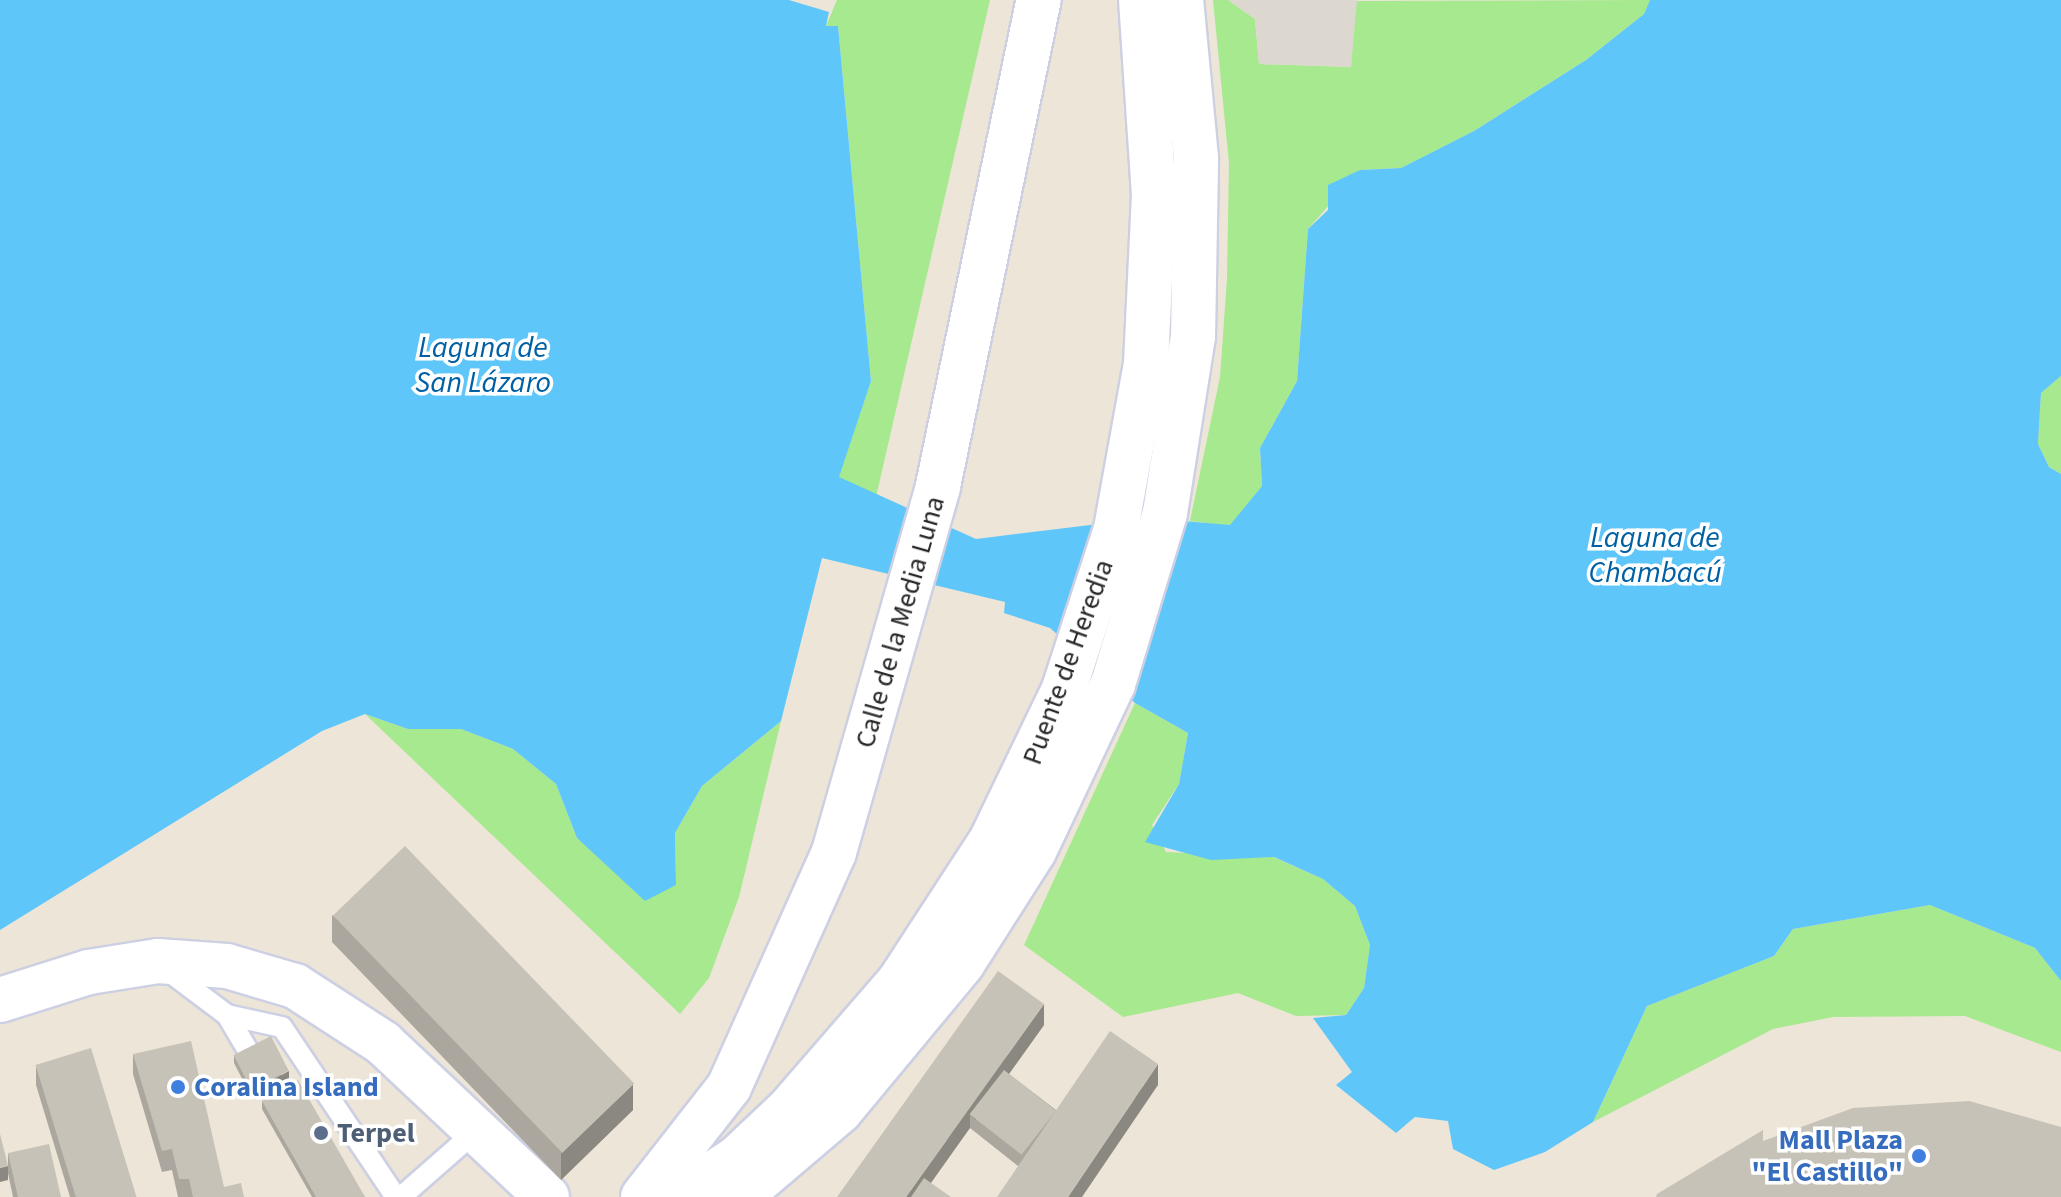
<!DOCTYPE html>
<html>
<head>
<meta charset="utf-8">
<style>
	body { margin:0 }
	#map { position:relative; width:2061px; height:1197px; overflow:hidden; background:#ece5d8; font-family:"Source Sans 3",sans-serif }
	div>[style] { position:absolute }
	.green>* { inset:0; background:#a7e98e }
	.plaza>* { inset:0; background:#dcd8cf }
	.water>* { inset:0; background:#5fc6fa }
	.roads { filter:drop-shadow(2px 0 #cdd0e3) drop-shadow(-2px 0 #cdd0e3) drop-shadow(0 2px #cdd0e3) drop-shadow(0 -2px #cdd0e3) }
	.lane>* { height:20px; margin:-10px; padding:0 10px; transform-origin:10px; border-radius:10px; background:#fff }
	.secondary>* { height:44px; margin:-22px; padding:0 22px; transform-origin:22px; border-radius:22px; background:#fff }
	.wall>* { inset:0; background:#aba79e }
	.shaded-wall>* { inset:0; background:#8b8881 }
	.building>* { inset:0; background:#c7c2b8; transform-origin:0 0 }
	.dots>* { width:22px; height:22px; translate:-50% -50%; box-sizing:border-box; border:4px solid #fff; border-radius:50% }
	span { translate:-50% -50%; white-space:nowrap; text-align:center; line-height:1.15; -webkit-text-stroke:7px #fff; paint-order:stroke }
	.street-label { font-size:28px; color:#282828 }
	.shop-label { font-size:28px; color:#366cbe; font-weight:700 }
	.left { translate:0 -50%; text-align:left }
	.right { translate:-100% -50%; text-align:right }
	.service-label { font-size:28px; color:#4e5e75; font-weight:700 }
	.water-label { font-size:30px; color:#0060a4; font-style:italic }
</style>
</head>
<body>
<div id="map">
	<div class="green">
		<div style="clip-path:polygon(837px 0,990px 0,876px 497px,838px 477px,871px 381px,838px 26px,826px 26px)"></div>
		<div style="clip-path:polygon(1213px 0,1228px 0,1255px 19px,1259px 64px,1351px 67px,1354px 1px,1650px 0,1644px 14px,1586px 60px,1474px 131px,1401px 168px,1360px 170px,1308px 229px,1297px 381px,1260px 448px,1262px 486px,1230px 526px,1190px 521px,1220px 377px,1227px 279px,1229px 163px)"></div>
		<div style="clip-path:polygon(2061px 376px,2061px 474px,2049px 467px,2038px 444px,2041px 393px)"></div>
		<div style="clip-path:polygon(1135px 703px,1188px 733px,1179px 784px,1152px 825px,1166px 852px,1273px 857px,1323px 879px,1355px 906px,1370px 945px,1364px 988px,1346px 1015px,1296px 1016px,1238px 993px,1123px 1017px,1024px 945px)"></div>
		<div style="clip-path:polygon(365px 714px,408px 729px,461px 729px,513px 749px,556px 784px,577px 838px,676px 885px,675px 833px,702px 786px,781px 721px,739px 897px,709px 978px,680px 1014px)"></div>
		<div style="clip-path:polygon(1930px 905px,2035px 948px,2061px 981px,2061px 1052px,1965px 1016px,1833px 1017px,1773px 1029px,1593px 1122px,1647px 1006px,1774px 956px,1793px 929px)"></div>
	</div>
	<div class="plaza">
		<div style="clip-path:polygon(1228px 0,1357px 0,1351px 67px,1259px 64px,1255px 19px)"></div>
	</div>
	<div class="water">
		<div style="clip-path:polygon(0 0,789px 0,829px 12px,826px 26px,838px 26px,871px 381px,839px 477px,976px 539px,1148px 518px,1230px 525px,1262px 486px,1260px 448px,1297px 381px,1308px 229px,1328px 210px,1328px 185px,1360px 170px,1401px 168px,1474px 131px,1586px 60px,1644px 14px,1650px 0,2061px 0,2061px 376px,2041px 393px,2038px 444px,2049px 467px,2061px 474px,2061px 981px,2035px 948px,1930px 905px,1793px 929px,1774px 956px,1647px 1006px,1593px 1122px,1545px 1152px,1494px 1170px,1453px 1149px,1448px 1121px,1415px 1117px,1396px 1133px,1336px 1085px,1352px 1072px,1313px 1018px,1346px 1015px,1364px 988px,1370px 945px,1355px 906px,1323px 879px,1274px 857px,1211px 860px,1145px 842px,1179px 784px,1188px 733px,1135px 703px,1050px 628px,1004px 613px,1005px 602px,822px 558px,781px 721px,702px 786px,675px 833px,676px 885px,645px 901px,577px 838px,556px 784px,513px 749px,461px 729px,408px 729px,365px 714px,322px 731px,0 930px)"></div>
	</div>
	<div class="roads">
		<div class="lane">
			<div style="left:163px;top:967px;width:80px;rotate:36.9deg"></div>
			<div style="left:227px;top:1015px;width:116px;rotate:59.5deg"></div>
			<div style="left:227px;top:1015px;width:56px;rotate:12.3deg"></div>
			<div style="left:282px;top:1027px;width:205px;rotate:56.2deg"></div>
			<div style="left:401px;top:1197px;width:100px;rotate:-41.3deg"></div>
		</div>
		<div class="secondary">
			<div style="left:0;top:1000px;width:93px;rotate:-17.5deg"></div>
			<div style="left:89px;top:972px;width:70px;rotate:-9.1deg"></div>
			<div style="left:158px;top:961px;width:69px;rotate:4.1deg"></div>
			<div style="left:227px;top:966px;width:71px;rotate:16.4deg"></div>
			<div style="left:295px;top:986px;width:105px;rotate:32.9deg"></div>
			<div style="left:383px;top:1043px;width:225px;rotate:43.2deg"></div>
			<div style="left:643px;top:1197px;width:140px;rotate:-52deg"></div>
			<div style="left:729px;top:1087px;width:257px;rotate:-65.9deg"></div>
			<div style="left:834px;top:852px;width:380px;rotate:-74.1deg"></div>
			<div style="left:938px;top:486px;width:496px;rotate:-78.3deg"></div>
			<div style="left:678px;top:1197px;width:71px;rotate:-33.5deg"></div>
			<div style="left:737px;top:1158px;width:71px;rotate:-43.3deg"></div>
			<div style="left:789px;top:1109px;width:168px;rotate:-49.1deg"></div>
			<div style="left:899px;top:982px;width:168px;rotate:-56.9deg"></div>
			<div style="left:991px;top:841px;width:169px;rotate:-64.3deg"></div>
			<div style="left:1064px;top:689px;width:168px;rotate:-72deg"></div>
			<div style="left:1116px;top:529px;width:168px;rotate:-79.7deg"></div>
			<div style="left:1146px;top:364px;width:169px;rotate:-87.3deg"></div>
			<div style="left:1154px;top:195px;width:195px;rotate:-93.8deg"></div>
			<div style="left:739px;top:1197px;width:133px;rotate:-40.4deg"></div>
			<div style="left:840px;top:1111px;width:191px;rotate:-50.3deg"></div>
			<div style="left:962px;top:964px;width:134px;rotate:-57.5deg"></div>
			<div style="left:1034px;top:851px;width:185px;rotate:-64.7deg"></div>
			<div style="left:1113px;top:684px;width:179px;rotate:-73.1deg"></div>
			<div style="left:1165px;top:513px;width:178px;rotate:-81deg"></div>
			<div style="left:1193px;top:337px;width:179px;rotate:-89deg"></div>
			<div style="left:1196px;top:158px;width:159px;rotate:-95.4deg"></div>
		</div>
	</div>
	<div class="wall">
		<div style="clip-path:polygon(332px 915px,633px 1110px,561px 1180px,332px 942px)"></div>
		<div style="clip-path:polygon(1044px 1025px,1009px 1074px,1056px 1110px,1158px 1085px,1018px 1166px,970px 1128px,837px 1197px)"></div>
		<div style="clip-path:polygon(133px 1054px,224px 1187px,244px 1197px,178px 1197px,172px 1170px,162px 1172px,133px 1074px)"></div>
		<div style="clip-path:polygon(234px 1056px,289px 1078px,252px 1098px,234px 1063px)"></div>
		<div style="clip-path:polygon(36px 1065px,136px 1197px,70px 1197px,36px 1085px)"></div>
		<div style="clip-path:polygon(262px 1101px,365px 1197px,312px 1197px,262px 1109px)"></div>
		<div style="clip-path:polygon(8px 1153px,61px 1197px,13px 1197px,8px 1173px)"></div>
	</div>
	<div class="shaded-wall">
		<div style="clip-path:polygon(1044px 1004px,1044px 1025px,976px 1120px,970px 1115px,970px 1128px,921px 1197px,906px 1197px)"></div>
		<div style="clip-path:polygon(1158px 1064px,1158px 1085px,1082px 1197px,1068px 1197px)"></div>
		<div style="clip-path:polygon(289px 1071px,289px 1078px,252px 1098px,252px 1091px)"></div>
		<div style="clip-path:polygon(633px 1084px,633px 1110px,561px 1180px,561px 1154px)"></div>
		<div style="clip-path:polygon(8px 1166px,8px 1180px,0 1182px,0 1168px)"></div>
	</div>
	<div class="building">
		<div style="left:405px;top:846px;width:330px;height:100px;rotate:46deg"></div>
		<div style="clip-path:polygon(998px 971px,1044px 1004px,906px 1197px,837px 1197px)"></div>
		<div style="clip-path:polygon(1110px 1031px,1158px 1064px,1068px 1197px,997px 1197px)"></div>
		<div style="left:271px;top:1036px;width:39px;height:42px;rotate:63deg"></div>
		<div style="clip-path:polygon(191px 1041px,224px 1187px,241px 1183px,244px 1197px,193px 1197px,189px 1179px,179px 1179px,172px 1149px,162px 1151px,133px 1054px)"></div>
		<div style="left:91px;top:1048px;width:156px;height:58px;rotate:73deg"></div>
		<div style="left:1004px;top:1070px;width:66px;height:56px;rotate:38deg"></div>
		<div style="clip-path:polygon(298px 1080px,365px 1197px,316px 1197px,262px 1101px)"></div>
		<div style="clip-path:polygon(1969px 1101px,2061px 1127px,2061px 1197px,1656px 1197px,1657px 1194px,1763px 1130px,1763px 1141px,1853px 1108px)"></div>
		<div style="clip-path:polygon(0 1134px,8px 1166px,0 1168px)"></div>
		<div style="clip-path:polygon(49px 1144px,61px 1197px,18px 1197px,8px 1153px)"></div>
		<div style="clip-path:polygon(924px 1178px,951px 1197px,911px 1197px)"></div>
	</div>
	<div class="dots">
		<div style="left:178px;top:1087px;background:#3f7fe0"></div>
		<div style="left:321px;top:1133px;background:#5c6f8a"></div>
		<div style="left:1919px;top:1156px;background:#3f7fe0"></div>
	</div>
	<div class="street-label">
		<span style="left:900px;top:622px;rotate:-74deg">Calle de la Media Luna</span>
		<span style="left:1068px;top:662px;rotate:-70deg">Puente de Heredia</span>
	</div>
	<div class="shop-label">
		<span class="left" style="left:194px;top:1087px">Coralina Island</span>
		<span class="right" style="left:1903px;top:1156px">Mall Plaza<br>"El Castillo"</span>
	</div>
	<div class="service-label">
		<span class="left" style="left:337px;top:1133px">Terpel</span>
	</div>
	<div class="water-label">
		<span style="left:483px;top:365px">Laguna de<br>San Lázaro</span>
		<span style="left:1655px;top:555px">Laguna de<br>Chambacú</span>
	</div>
</div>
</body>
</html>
